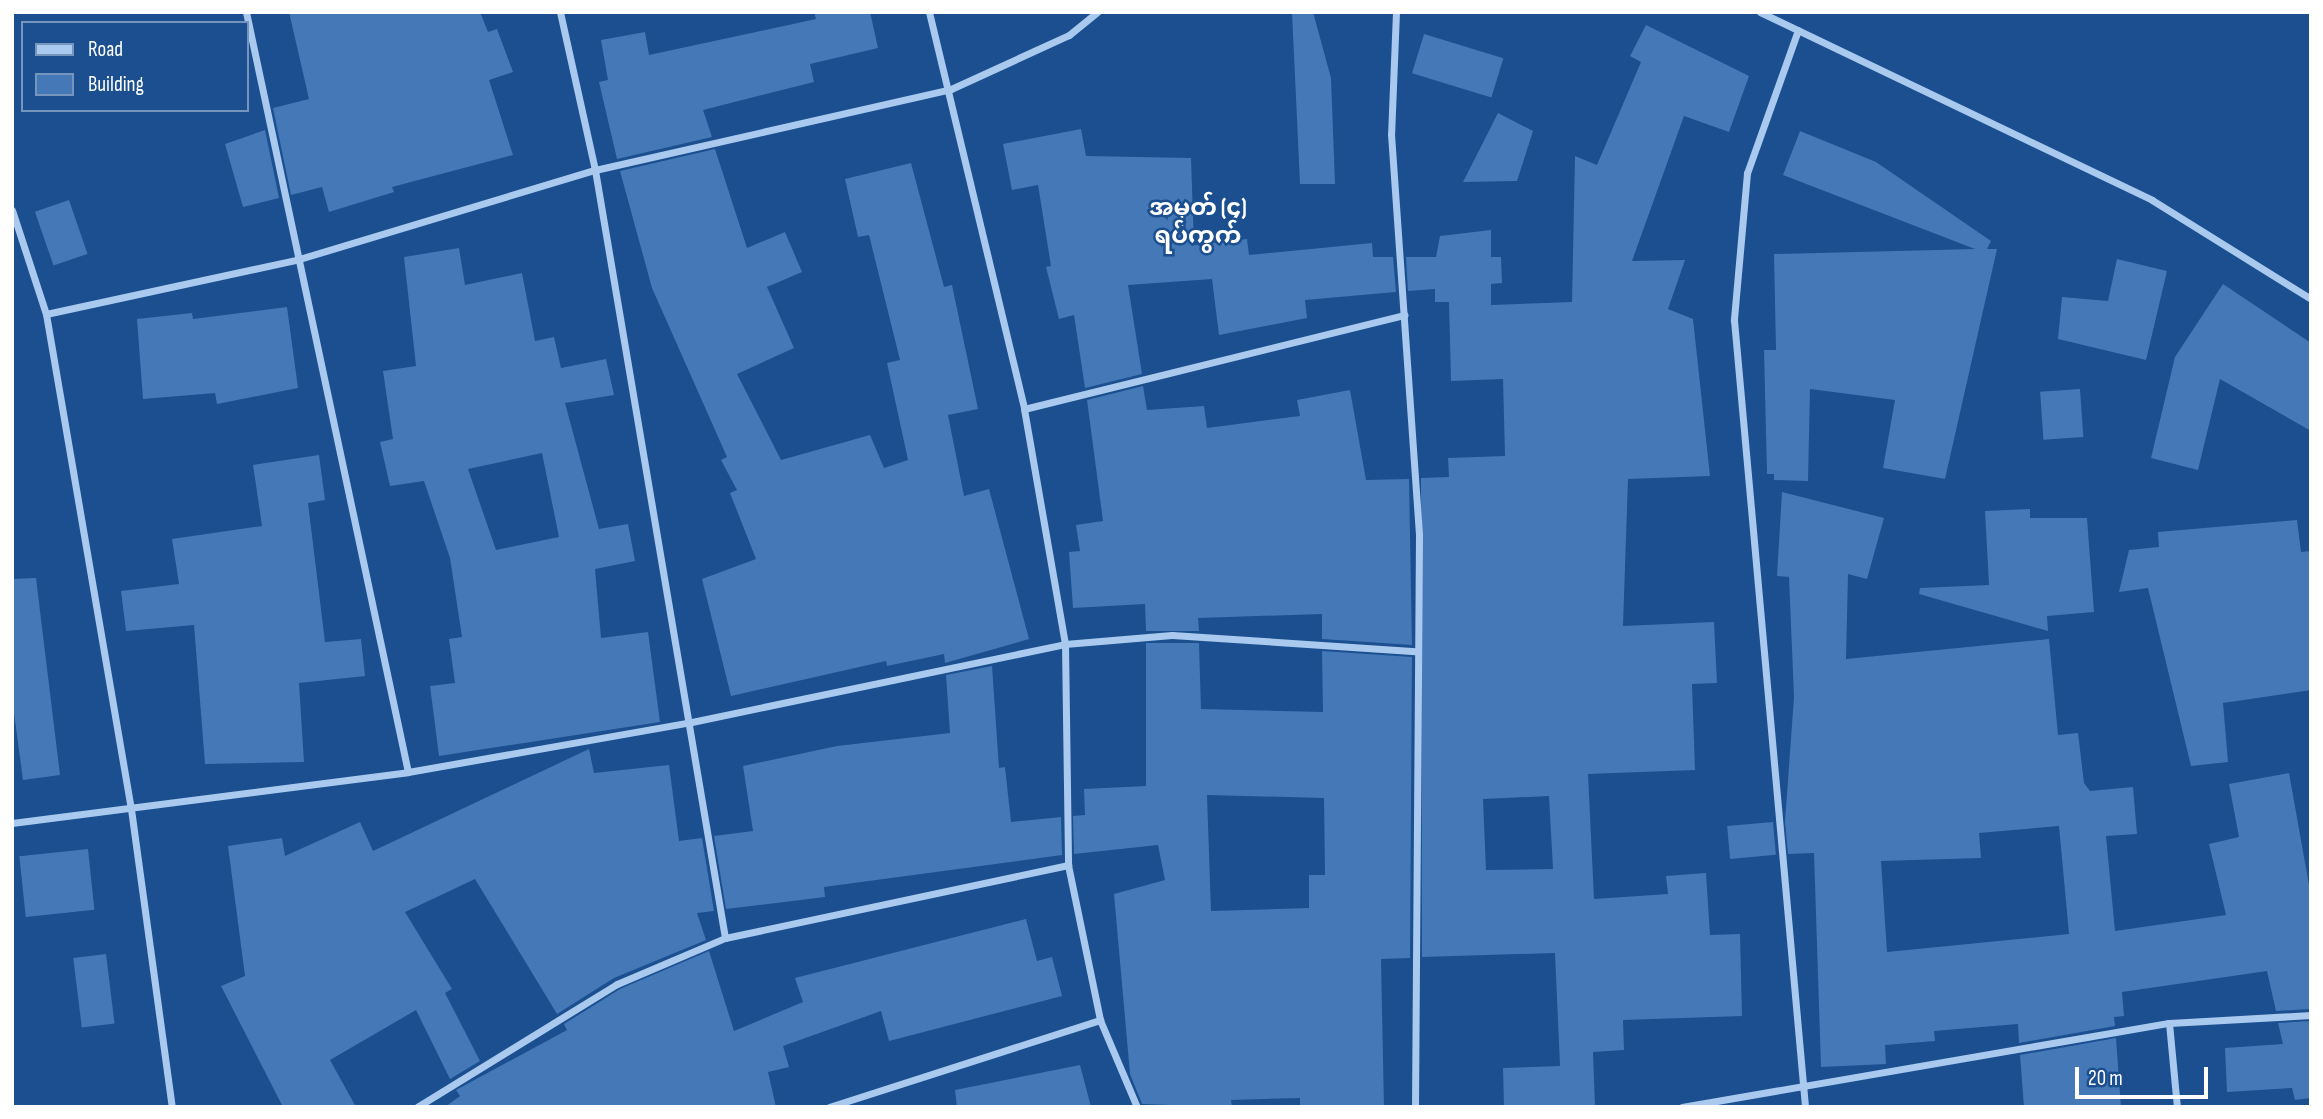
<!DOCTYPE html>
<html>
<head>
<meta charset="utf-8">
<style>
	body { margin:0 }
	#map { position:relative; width:2323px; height:1119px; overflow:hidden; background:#1b4f8f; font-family:"Sofia Sans Condensed","Noto Sans Myanmar",sans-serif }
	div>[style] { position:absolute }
	.building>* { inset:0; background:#4478b7; transform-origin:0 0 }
	.minor>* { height:7px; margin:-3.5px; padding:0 3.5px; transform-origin:3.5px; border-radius:3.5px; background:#a9c9ee }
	span { translate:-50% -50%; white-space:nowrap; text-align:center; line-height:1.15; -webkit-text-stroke:5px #1b4f8f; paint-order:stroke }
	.quarter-label { font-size:24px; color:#fff; font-weight:700 }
	.frame { position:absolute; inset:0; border:14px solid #fff; pointer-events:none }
	.legend { position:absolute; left:21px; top:21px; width:228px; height:91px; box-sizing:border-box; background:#1b4f8f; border:2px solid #7695bc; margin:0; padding:9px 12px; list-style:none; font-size:21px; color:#fff }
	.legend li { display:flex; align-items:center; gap:14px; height:35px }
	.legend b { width:35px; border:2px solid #7695bc }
	.scale { position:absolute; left:2075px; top:1067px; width:133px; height:32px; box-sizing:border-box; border:4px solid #fff; border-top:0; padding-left:9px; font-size:21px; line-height:24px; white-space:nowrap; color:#fff; -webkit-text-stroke:5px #1b4f8f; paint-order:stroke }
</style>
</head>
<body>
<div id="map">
	<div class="building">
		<div style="clip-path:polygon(289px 12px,480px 12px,488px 32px,497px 29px,513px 72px,489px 80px,513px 155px,392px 187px,394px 192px,329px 212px,322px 187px,291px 195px,273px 108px,309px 99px)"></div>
		<div style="clip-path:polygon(814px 12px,870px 12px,878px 48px,810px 64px,814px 82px,703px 110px,712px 137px,617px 159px,599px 82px,608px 80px,601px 40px,645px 32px,649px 55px,816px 19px)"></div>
		<div style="clip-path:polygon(1292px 12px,1313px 12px,1331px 78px,1335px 184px,1300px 184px)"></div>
		<div style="clip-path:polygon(evenodd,1646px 25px,1749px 76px,1729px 132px,1684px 116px,1632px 261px,1685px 260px,1668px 309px,1693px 319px,1710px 476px,1628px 479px,1623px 626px,1714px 622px,1717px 683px,1692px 684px,1695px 770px,1588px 774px,1594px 899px,1668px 894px,1666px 876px,1706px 873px,1710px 935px,1740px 934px,1742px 1016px,1623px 1020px,1624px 1050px,1593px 1052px,1595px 1107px,1504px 1107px,1503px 1068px,1560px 1066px,1555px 953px,1422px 957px,1421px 478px,1449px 477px,1448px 458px,1505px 456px,1503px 379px,1451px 381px,1449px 302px,1435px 302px,1435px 289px,1408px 291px,1406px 257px,1436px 257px,1440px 236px,1491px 230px,1491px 257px,1501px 257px,1502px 283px,1491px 284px,1491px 305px,1572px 302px,1575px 156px,1597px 165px,1641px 62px,1630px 56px,1646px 25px,1549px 796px,1553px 869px,1486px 870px,1483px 799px,1549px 796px)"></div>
		<div style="left:1424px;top:34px;width:83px;height:41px;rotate:17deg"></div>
		<div style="clip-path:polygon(1498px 113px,1533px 131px,1517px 181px,1463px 182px)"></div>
		<div style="clip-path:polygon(1081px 129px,1086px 156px,1191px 158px,1194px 245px,1247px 239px,1249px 255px,1372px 243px,1373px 257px,1393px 257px,1396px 292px,1305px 300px,1307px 318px,1219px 335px,1212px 279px,1128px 285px,1142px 374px,1085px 388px,1074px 315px,1059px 319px,1046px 267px,1051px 266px,1038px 185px,1012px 190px,1003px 144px)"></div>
		<div style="clip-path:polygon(265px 130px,279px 198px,243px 207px,225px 144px)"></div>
		<div style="clip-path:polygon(1800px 131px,1876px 162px,1991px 241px,1987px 249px,1997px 249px,1945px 479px,1883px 468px,1895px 400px,1810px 389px,1808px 481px,1774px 480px,1774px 474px,1767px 474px,1764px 350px,1776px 350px,1774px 254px,1975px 249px,1783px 175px)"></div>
		<div style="clip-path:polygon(715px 149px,747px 248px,785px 232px,802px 272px,767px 287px,794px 348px,737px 374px,781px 460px,870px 435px,884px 468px,908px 460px,887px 363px,900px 360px,869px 235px,858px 237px,845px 179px,911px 163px,944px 287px,952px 285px,978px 409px,948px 415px,964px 496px,989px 489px,1029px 639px,945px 663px,944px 654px,887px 666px,886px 661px,731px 696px,702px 579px,756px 559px,730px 493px,737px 490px,721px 460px,727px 457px,652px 288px,620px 171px)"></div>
		<div style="left:69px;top:200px;width:57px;height:36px;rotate:71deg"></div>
		<div style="clip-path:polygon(evenodd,459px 248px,465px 285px,522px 273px,535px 341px,554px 337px,561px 368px,606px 359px,614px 395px,565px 403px,599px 529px,628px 524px,635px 561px,595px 569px,601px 638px,648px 632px,660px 722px,439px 756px,430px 686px,455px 683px,449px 639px,462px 637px,450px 558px,424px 481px,390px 486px,380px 442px,393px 439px,383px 371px,416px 366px,404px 257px,459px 248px,542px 453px,559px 537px,496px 550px,468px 469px,542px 453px)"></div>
		<div style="clip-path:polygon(2117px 259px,2167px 271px,2146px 360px,2058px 339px,2062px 297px,2108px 301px)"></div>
		<div style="clip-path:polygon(2223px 284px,2311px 343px,2311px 431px,2220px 379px,2198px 470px,2151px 458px,2175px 357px)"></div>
		<div style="clip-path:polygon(287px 307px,298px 388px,217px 404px,215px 393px,143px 399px,137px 319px,192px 313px,193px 319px)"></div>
		<div style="clip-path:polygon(1143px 386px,1147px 410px,1204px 406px,1207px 428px,1300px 416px,1297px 400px,1350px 390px,1366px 480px,1409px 479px,1412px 645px,1322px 639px,1322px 614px,1198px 618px,1199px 631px,1146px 631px,1145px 604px,1073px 608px,1069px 552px,1080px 551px,1076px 525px,1103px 521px,1087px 400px)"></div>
		<div style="left:2080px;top:389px;width:48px;height:40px;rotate:86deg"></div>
		<div style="clip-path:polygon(319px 455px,325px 500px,308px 503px,325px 642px,361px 639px,365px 676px,299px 683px,304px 762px,205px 764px,194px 625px,126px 631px,121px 591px,179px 584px,172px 539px,262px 526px,253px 465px)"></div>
		<div style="clip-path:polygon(evenodd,1782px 492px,1884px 518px,1867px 579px,1848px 574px,1846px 659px,2049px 639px,2058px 735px,2078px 733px,2084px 783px,2090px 791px,2133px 787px,2137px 834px,2106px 836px,2115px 931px,2226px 915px,2209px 844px,2239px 837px,2229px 784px,2289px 773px,2311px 896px,2311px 1009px,2276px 1011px,2267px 971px,2122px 992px,2124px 1016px,2114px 1017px,2115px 1026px,2019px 1043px,2018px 1024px,1934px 1031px,1935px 1041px,1885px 1045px,1886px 1064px,1821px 1067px,1814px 853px,1788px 854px,1785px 822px,1794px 697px,1789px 577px,1777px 576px,1782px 492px,2059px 826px,2069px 934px,1887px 952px,1881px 861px,1981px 858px,1979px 833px,2059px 826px)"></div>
		<div style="clip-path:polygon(2030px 509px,2030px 518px,2087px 518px,2094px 612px,2047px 616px,2048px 631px,1919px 594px,1920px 588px,1989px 585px,1985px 511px)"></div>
		<div style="clip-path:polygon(2297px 520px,2301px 552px,2311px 551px,2311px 690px,2223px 703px,2228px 762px,2191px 766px,2148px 588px,2119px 592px,2129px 550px,2159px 547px,2158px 532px)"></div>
		<div style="clip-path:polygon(36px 578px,60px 775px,23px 780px,12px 698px,12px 579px)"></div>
		<div style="clip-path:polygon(evenodd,1146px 643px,1199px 643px,1201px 709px,1323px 712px,1322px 651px,1412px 657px,1410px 958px,1381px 959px,1384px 1107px,1300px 1107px,1300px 1098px,1231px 1100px,1232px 1107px,1142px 1104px,1130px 1074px,1114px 894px,1165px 880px,1158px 845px,1074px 854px,1073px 816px,1085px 815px,1084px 789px,1146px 786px,1146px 643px,1207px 795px,1324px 798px,1325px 875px,1309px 875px,1309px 908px,1211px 911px,1207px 795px)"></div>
		<div style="clip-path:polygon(992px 666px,999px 768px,1005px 767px,1011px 822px,1061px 817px,1062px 855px,824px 887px,825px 897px,726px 909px,714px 836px,753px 831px,743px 766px,837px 746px,950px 733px,946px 675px)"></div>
		<div style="clip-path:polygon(589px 749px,594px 773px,669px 765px,679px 841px,702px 838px,714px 911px,697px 913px,706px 940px,614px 978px,557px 1014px,475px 879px,405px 912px,452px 989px,445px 993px,480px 1061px,450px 1079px,416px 1010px,330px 1060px,356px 1107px,283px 1107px,221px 986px,245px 976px,228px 846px,282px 838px,285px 856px,360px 822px,373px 851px)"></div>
		<div style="left:1773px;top:822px;width:33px;height:46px;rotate:85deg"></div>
		<div style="left:88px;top:849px;width:61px;height:69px;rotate:84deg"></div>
		<div style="clip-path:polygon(1026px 919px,1037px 961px,1052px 957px,1062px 996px,889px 1041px,881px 1011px,783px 1046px,789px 1067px,768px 1072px,776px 1107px,445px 1107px,460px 1096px,456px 1090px,567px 1030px,564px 1024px,620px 989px,709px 951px,734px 1031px,803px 1002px,795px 978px)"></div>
		<div style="left:106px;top:954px;width:70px;height:33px;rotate:83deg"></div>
		<div style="clip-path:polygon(2311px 1021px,2311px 1098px,2295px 1100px,2292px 1088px,2227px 1092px,2225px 1048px,2283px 1044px,2278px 1023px)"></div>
		<div style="clip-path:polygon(2116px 1038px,2121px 1107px,2024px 1107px,2020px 1055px)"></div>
		<div style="clip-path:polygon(1080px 1065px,1091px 1107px,957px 1107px,955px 1090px)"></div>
	</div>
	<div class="minor">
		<div style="left:246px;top:12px;width:777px;rotate:77.97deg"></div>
		<div style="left:560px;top:12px;width:162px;rotate:77.5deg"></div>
		<div style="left:595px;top:170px;width:779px;rotate:80.39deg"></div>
		<div style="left:929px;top:12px;width:408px;rotate:76.5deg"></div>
		<div style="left:1024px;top:409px;width:239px;rotate:80.1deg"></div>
		<div style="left:1065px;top:644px;width:221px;rotate:89.2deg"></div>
		<div style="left:1068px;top:865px;width:158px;rotate:78.3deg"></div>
		<div style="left:1100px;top:1020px;width:95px;rotate:67deg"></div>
		<div style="left:1396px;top:12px;width:122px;rotate:92.3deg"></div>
		<div style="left:1391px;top:134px;width:402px;rotate:86deg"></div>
		<div style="left:1419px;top:535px;width:572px;rotate:90.4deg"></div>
		<div style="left:1760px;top:12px;width:435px;rotate:25.6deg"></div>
		<div style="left:2152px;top:200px;width:187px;rotate:31.9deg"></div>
		<div style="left:1798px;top:30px;width:152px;rotate:109.6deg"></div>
		<div style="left:1747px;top:173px;width:148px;rotate:95.1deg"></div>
		<div style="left:1734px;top:320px;width:790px;rotate:84.84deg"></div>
		<div style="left:12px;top:210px;width:109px;rotate:71.9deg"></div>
		<div style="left:46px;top:314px;width:502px;rotate:80.26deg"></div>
		<div style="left:131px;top:809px;width:301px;rotate:82.2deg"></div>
		<div style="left:46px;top:314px;width:256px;rotate:-12.2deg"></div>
		<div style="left:296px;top:260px;width:312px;rotate:-16.8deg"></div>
		<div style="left:595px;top:170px;width:365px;rotate:-12.8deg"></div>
		<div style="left:951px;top:89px;width:130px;rotate:-24.6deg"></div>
		<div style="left:1069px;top:35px;width:36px;rotate:-39deg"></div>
		<div style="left:1024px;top:409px;width:392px;rotate:-13.9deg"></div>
		<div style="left:12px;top:823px;width:399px;rotate:-7.3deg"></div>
		<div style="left:408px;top:772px;width:283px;rotate:-10deg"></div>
		<div style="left:687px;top:723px;width:386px;rotate:-11.8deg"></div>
		<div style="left:1065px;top:644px;width:107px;rotate:-4.8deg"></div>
		<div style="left:1172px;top:635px;width:244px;rotate:3.8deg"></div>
		<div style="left:2169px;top:1023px;width:84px;rotate:84.6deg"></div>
		<div style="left:417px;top:1107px;width:235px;rotate:-31.6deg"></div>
		<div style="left:617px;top:984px;width:117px;rotate:-23.1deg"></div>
		<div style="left:725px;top:938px;width:351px;rotate:-12deg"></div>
		<div style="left:829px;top:1107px;width:285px;rotate:-17.8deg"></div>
		<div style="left:1682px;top:1107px;width:494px;rotate:-9.8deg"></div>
		<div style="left:2169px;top:1023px;width:142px;rotate:-3.2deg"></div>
	</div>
	<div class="quarter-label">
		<span style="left:1198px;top:222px">အမှတ် (၄)<br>ရပ်ကွက်</span>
	</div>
	<div class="frame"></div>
	<ul class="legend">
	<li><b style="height:9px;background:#a9c9ee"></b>Road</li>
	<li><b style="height:19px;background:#4478b7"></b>Building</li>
	</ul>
	<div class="scale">20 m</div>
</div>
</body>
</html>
